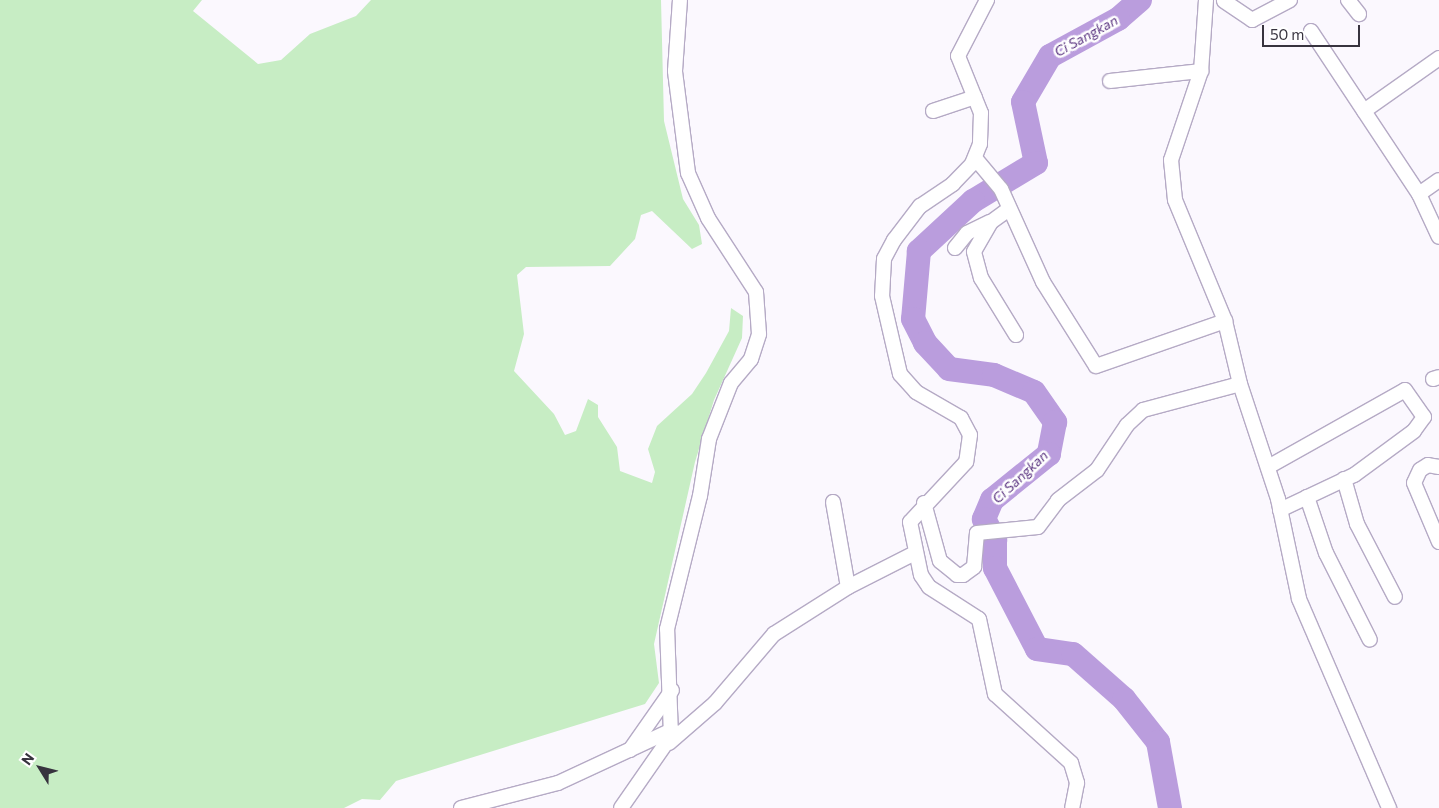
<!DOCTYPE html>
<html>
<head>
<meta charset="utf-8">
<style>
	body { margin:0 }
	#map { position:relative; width:1439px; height:808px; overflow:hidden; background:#fbf8fe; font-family:Commissioner,sans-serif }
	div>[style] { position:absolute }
	.green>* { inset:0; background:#c7edc4 }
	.river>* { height:24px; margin:-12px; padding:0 12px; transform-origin:12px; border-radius:12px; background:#ba9ddd }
	.roads { filter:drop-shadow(1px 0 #b5aac5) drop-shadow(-1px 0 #b5aac5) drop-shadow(0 1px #b5aac5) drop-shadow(0 -1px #b5aac5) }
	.minor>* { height:14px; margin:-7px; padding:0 7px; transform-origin:7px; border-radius:7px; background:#fff }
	span { translate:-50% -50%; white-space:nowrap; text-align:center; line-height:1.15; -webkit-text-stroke:5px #fff; paint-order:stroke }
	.water-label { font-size:14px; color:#5b3581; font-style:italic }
	.north { position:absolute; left:15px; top:743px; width:50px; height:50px; -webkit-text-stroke:4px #fff; paint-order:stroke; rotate:306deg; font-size:14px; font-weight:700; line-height:20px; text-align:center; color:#37333e }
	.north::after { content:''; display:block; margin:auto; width:18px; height:22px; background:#37333e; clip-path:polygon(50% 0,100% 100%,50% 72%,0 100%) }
	.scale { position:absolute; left:1262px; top:25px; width:98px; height:22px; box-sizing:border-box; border:2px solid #37333e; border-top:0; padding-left:6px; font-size:15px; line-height:18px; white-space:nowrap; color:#37333e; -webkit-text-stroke:4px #fff; paint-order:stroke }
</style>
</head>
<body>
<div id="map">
	<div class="green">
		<div style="clip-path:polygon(0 0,202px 0,193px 11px,258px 64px,281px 60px,310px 34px,356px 16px,371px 0,661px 0,664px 121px,683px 199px,699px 225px,702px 244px,692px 249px,652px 211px,641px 215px,635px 239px,610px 266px,526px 267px,517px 275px,524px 334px,514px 371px,554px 414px,565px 435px,576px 431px,588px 399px,598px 405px,598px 417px,617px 447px,620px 471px,652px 483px,655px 472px,648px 449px,657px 426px,692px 394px,706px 373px,729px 331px,731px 308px,743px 316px,742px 338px,714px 400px,695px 462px,654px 644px,659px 683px,645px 704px,396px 781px,380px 800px,362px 799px,344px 808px,0 808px)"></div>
	</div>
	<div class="river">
		<div style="left:1140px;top:0;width:29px;rotate:139deg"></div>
		<div style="left:1118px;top:19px;width:77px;rotate:151.4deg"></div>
		<div style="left:1050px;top:56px;width:53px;rotate:120.4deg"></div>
		<div style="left:1023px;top:102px;width:62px;rotate:78deg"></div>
		<div style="left:1036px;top:163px;width:74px;rotate:148.9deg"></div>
		<div style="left:973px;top:201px;width:74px;rotate:137.2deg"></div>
		<div style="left:919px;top:251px;width:68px;rotate:95deg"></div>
		<div style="left:913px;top:319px;width:27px;rotate:63deg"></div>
		<div style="left:925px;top:343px;width:35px;rotate:47deg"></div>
		<div style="left:949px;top:369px;width:45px;rotate:7.6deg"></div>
		<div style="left:994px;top:375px;width:43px;rotate:23deg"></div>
		<div style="left:1034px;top:392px;width:37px;rotate:55deg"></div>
		<div style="left:1055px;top:422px;width:33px;rotate:101deg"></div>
		<div style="left:1049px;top:454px;width:73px;rotate:141.1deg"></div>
		<div style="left:992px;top:500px;width:21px;rotate:113deg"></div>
		<div style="left:984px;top:519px;width:24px;rotate:62deg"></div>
		<div style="left:995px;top:540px;width:28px;rotate:90deg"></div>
		<div style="left:995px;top:568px;width:91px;rotate:62.6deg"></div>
		<div style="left:1037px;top:649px;width:36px;rotate:8deg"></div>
		<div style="left:1073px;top:654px;width:68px;rotate:41.4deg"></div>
		<div style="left:1124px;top:699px;width:55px;rotate:51.7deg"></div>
		<div style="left:1158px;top:742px;width:67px;rotate:79.7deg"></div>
	</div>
	<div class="roads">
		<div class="minor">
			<div style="left:987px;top:0;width:63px;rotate:117.4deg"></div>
			<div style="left:958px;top:56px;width:61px;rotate:68deg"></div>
			<div style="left:981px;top:113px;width:31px;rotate:92deg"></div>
			<div style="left:980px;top:144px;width:22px;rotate:112deg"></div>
			<div style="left:972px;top:164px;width:28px;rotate:134deg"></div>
			<div style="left:953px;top:184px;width:40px;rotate:146deg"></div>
			<div style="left:920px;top:206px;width:43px;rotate:127.4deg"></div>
			<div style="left:894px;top:240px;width:21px;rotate:118deg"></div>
			<div style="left:884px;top:259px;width:37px;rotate:93deg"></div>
			<div style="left:882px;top:296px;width:80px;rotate:77deg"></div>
			<div style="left:900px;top:374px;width:24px;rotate:48deg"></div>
			<div style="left:916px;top:392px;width:52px;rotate:30deg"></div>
			<div style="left:961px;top:418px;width:19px;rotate:62deg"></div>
			<div style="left:970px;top:435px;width:27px;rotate:98deg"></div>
			<div style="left:966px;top:462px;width:82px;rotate:133deg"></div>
			<div style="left:910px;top:522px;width:54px;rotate:78.3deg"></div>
			<div style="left:921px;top:575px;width:14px;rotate:56deg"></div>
			<div style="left:929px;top:587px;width:59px;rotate:32.6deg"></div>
			<div style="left:979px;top:619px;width:77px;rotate:78deg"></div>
			<div style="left:995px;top:694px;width:103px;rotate:42.2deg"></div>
			<div style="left:1071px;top:763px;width:21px;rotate:73deg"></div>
			<div style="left:1077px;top:783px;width:25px;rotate:101deg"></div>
			<div style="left:1206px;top:0;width:71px;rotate:94deg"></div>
			<div style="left:1201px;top:71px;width:94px;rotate:108.6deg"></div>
			<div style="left:1171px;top:160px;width:40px;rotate:84.3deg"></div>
			<div style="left:1175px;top:200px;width:131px;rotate:67.5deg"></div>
			<div style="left:1225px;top:321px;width:65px;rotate:76.6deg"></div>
			<div style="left:1240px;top:384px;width:121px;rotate:71.7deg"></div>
			<div style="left:1278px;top:499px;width:102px;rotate:78.1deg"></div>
			<div style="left:1299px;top:599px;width:228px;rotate:66.7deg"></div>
			<div style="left:1348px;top:0;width:18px;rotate:52deg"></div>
			<div style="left:1224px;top:1px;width:34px;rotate:34deg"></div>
			<div style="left:1252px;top:20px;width:43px;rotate:-27.8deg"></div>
			<div style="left:1311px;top:31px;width:196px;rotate:56.5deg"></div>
			<div style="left:1419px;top:194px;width:47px;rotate:65.1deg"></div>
			<div style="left:1110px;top:81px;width:92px;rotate:-6.3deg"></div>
			<div style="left:933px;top:111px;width:44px;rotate:-18.4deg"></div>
			<div style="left:1364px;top:111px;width:92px;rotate:-35.2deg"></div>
			<div style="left:975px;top:158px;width:40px;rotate:50deg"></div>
			<div style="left:1001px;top:189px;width:102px;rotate:65.7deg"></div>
			<div style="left:1043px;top:282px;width:99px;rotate:57.8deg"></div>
			<div style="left:1096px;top:366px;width:137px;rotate:-19.2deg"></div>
			<div style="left:1419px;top:194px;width:24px;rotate:-35deg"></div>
			<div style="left:1009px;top:209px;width:22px;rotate:144deg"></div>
			<div style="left:991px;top:222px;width:34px;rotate:120deg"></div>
			<div style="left:974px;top:252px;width:27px;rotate:75deg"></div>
			<div style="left:981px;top:278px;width:67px;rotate:58.4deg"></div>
			<div style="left:955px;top:248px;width:19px;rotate:-51deg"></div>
			<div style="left:967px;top:233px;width:25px;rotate:-26deg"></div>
			<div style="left:1433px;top:379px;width:6px;rotate:-18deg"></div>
			<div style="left:1268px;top:467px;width:157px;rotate:-29.3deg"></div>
			<div style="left:1405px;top:390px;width:33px;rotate:55deg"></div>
			<div style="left:1424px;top:417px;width:17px;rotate:126deg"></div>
			<div style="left:1414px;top:431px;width:74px;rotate:143.7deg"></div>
			<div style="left:1354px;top:475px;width:82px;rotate:154.7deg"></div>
			<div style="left:1439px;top:467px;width:11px;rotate:-170deg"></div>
			<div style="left:1428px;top:465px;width:9px;rotate:148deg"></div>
			<div style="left:1420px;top:470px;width:14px;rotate:115deg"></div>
			<div style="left:1414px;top:483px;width:64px;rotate:67deg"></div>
			<div style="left:1344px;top:479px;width:47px;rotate:73.9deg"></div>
			<div style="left:1357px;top:524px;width:82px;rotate:62.5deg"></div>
			<div style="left:1307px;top:497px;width:59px;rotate:71.3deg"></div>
			<div style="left:1326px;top:553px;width:97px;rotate:63.2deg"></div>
			<div style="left:833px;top:502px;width:86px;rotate:80deg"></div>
			<div style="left:924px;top:503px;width:60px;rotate:74.6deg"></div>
			<div style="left:940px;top:561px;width:22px;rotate:39deg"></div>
			<div style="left:957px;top:575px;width:6px"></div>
			<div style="left:963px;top:575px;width:14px;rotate:-36deg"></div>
			<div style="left:974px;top:567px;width:34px;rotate:-85deg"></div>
			<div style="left:977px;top:533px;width:61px;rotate:-5.6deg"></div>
			<div style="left:1038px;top:527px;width:34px;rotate:-53deg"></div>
			<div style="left:1058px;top:500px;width:49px;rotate:-37.6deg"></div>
			<div style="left:1097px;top:470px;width:54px;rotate:-56.3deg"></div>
			<div style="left:1127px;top:425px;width:22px;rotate:-43deg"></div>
			<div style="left:1143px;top:410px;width:100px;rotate:-15deg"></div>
			<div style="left:669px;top:743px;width:61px;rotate:-41deg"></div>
			<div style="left:715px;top:703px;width:91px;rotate:-49.5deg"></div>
			<div style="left:774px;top:634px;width:88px;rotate:-32.4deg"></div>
			<div style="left:848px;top:587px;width:75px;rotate:-26.9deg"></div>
			<div style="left:630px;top:750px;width:73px;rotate:-55deg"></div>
			<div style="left:461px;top:808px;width:100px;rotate:-14.5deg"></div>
			<div style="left:558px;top:783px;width:126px;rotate:-24.9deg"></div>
			<div style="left:621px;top:808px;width:88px;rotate:-55.2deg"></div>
			<div style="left:671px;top:736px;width:107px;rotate:-92.1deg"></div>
			<div style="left:667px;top:629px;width:137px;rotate:-76.1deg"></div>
			<div style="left:700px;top:496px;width:58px;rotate:-81deg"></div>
			<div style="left:709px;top:439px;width:60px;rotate:-68.6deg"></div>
			<div style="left:731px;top:383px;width:31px;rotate:-50deg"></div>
			<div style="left:751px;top:359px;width:26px;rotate:-72deg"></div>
			<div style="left:759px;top:334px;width:42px;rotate:-94.1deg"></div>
			<div style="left:756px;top:292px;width:88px;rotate:-123deg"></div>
			<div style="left:708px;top:218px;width:49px;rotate:-114deg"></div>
			<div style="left:688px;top:173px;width:103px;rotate:-97.3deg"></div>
			<div style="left:675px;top:71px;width:71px;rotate:-86deg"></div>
		</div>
	</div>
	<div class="water-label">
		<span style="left:1086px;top:36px;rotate:-29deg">Ci Sangkan</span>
		<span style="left:1020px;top:477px;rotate:-43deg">Ci Sangkan</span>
	</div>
	<div class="north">N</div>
	<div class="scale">50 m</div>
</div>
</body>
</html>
